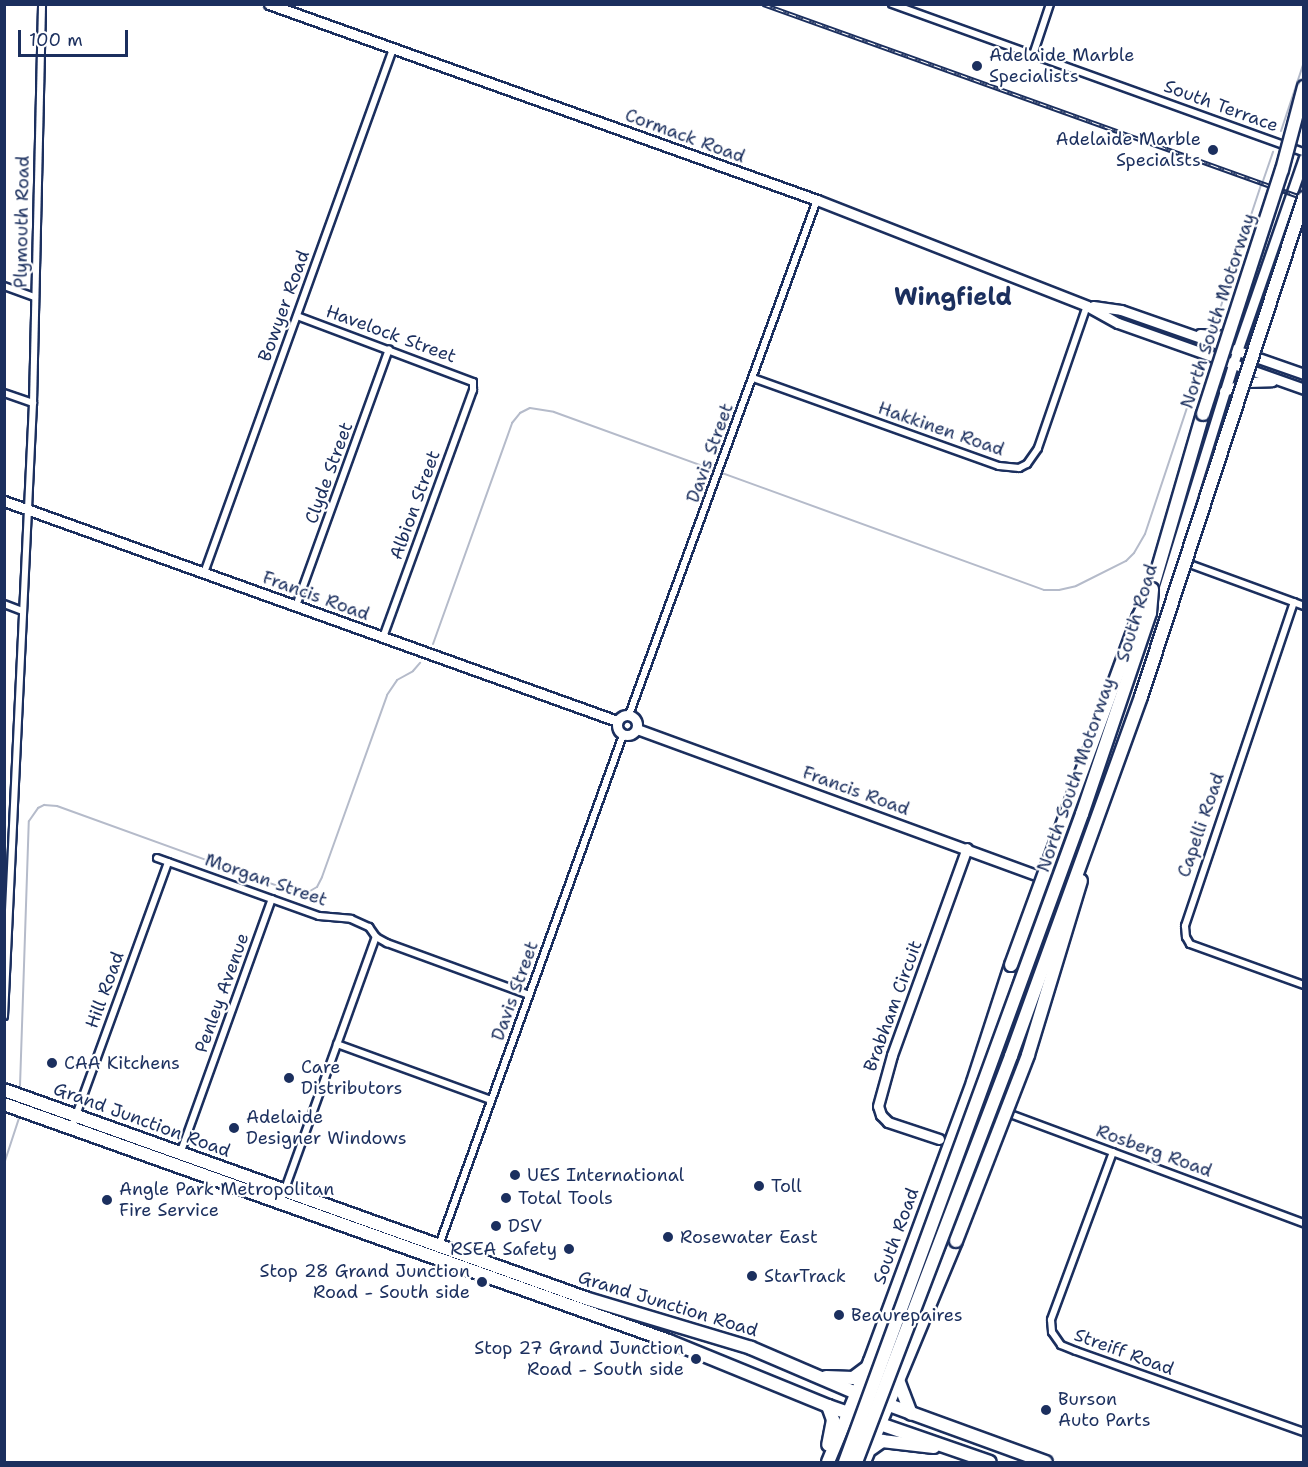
<!DOCTYPE html>
<html>
<head>
<meta charset="utf-8">
<style>
	body { margin:0 }
	#map { position:relative; width:1308px; height:1467px; overflow:hidden; background:#fff; font-family:"Shantell Sans",sans-serif }
	div>[style] { position:absolute }
	.stream>* { height:2px; margin:-1px; padding:0 1px; transform-origin:1px; border-radius:1px; background:#b5bbca }
	.roads { filter:drop-shadow(2px 0 #1b2f5e) drop-shadow(-2px 0 #1b2f5e) drop-shadow(0 2px #1b2f5e) drop-shadow(0 -2px #1b2f5e) }
	.street>* { height:6px; margin:-3px; padding:0 3px; transform-origin:3px; border-radius:3px; background:#fff }
	.secondary>* { height:9px; margin:-4.5px; padding:0 4.5px; transform-origin:4.5px; border-radius:4.5px; background:#fff }
	.secondary>.ring { margin:-4.5px; padding:0; box-sizing:content-box; background:none; border:9px solid #fff; border-radius:50% }
	.highway>* { height:12px; margin:-6px; padding:0 6px; transform-origin:6px; border-radius:6px; background:#fff }
	.rail>* { height:4.5px; margin-top:-2.25px; transform-origin:0; background:repeating-linear-gradient(90deg,#fff 0 7px,#1b2f5e 0 14px); box-sizing:border-box; border-block:2px solid #1b2f5e }
	.bridges { filter:drop-shadow(2px 0 #1b2f5e) drop-shadow(-2px 0 #1b2f5e) drop-shadow(0 2px #1b2f5e) drop-shadow(0 -2px #1b2f5e) }
	.highway-bridge>* { height:12px; margin:-6px; padding:0 6px; transform-origin:6px; border-radius:6px; background:#fff }
	.dots>* { width:16px; height:16px; translate:-50% -50%; box-sizing:border-box; border:3px solid #fff; border-radius:50% }
	span { translate:-50% -50%; white-space:nowrap; text-align:center; line-height:1.15; -webkit-text-stroke:4.5px #fff; paint-order:stroke }
	.poi-label { font-size:18px; color:#1b2f5e }
	.left { translate:0 -50%; text-align:left }
	.right { translate:-100% -50%; text-align:right }
	.street-label { font-size:18px; color:#1b2f5e }
	.district-label { font-size:24px; color:#1b2f5e; font-weight:700 }
	.frame { position:absolute; inset:0; border:6px solid #1b2f5e; pointer-events:none }
	.scale { position:absolute; left:18px; top:30px; width:110px; height:27px; box-sizing:border-box; border:3px solid #1b2f5e; border-top:0; padding-left:8px; font-size:18px; line-height:21px; white-space:nowrap; color:#1b2f5e; -webkit-text-stroke:4px #fff; paint-order:stroke }
</style>
</head>
<body>
<div id="map">
	<div class="stream">
		<div style="left:1281px;top:131px;width:73px;rotate:-71.6deg"></div>
		<div style="left:1263px;top:181px;width:31px;rotate:-71deg"></div>
		<div style="left:1216px;top:321px;width:143px;rotate:-71.7deg"></div>
		<div style="left:433px;top:644px;width:235px;rotate:-70.3deg"></div>
		<div style="left:512px;top:423px;width:13px;rotate:-51deg"></div>
		<div style="left:520px;top:413px;width:11px;rotate:-27deg"></div>
		<div style="left:530px;top:408px;width:24px;rotate:9deg"></div>
		<div style="left:554px;top:412px;width:521px;rotate:19.96deg"></div>
		<div style="left:1044px;top:590px;width:15px"></div>
		<div style="left:1059px;top:590px;width:17px;rotate:-13deg"></div>
		<div style="left:1076px;top:586px;width:56px;rotate:-26.6deg"></div>
		<div style="left:1126px;top:561px;width:11px;rotate:-45deg"></div>
		<div style="left:1134px;top:553px;width:22px;rotate:-60deg"></div>
		<div style="left:1145px;top:534px;width:174px;rotate:-71.6deg"></div>
		<div style="left:20px;top:1086px;width:265px;rotate:-88.1deg"></div>
		<div style="left:29px;top:821px;width:16px;rotate:-55deg"></div>
		<div style="left:38px;top:808px;width:7px;rotate:-27deg"></div>
		<div style="left:44px;top:805px;width:13px;rotate:4deg"></div>
		<div style="left:57px;top:806px;width:253px;rotate:19.9deg"></div>
		<div style="left:295px;top:892px;width:15px;rotate:-4deg"></div>
		<div style="left:310px;top:891px;width:8px;rotate:-30deg"></div>
		<div style="left:317px;top:887px;width:11px;rotate:-63deg"></div>
		<div style="left:322px;top:877px;width:193px;rotate:-70.3deg"></div>
		<div style="left:387px;top:695px;width:18px;rotate:-56deg"></div>
		<div style="left:397px;top:680px;width:18px;rotate:-29deg"></div>
		<div style="left:413px;top:671px;width:11px;rotate:-49deg"></div>
		<div style="left:4px;top:1164px;width:48px;rotate:-71.9deg"></div>
	</div>
	<div class="roads">
		<div class="street">
			<div style="left:892px;top:4px;width:438px;rotate:19.8deg"></div>
			<div style="left:1033px;top:55px;width:54px;rotate:-71.6deg"></div>
			<div style="left:4px;top:286px;width:33px;rotate:20deg"></div>
			<div style="left:297px;top:316px;width:188px;rotate:20.6deg"></div>
			<div style="left:473px;top:382px;width:8px;rotate:90deg"></div>
			<div style="left:473px;top:390px;width:263px;rotate:110deg"></div>
			<div style="left:753px;top:378px;width:261px;rotate:19.7deg"></div>
			<div style="left:999px;top:466px;width:20px;rotate:6deg"></div>
			<div style="left:1019px;top:468px;width:9px;rotate:-27deg"></div>
			<div style="left:1027px;top:464px;width:19px;rotate:-55deg"></div>
			<div style="left:1038px;top:448px;width:150px;rotate:-71deg"></div>
			<div style="left:4px;top:393px;width:31px;rotate:19deg"></div>
			<div style="left:1173px;top:558px;width:140px;rotate:20.1deg"></div>
			<div style="left:204px;top:573px;width:557px;rotate:-70.17deg"></div>
			<div style="left:1294px;top:602px;width:342px;rotate:108.6deg"></div>
			<div style="left:1185px;top:926px;width:11px;rotate:85deg"></div>
			<div style="left:1186px;top:937px;width:8px;rotate:60deg"></div>
			<div style="left:1190px;top:944px;width:121px;rotate:19.8deg"></div>
			<div style="left:4px;top:604px;width:19px;rotate:21deg"></div>
			<div style="left:296px;top:606px;width:273px;rotate:-70.1deg"></div>
			<div style="left:629px;top:715px;width:548px;rotate:-69.95deg"></div>
			<div style="left:157px;top:858px;width:172px;rotate:19.7deg"></div>
			<div style="left:319px;top:916px;width:32px;rotate:5deg"></div>
			<div style="left:351px;top:919px;width:20px;rotate:24deg"></div>
			<div style="left:369px;top:927px;width:12px;rotate:55deg"></div>
			<div style="left:376px;top:937px;width:13px;rotate:29deg"></div>
			<div style="left:387px;top:943px;width:151px;rotate:20.1deg"></div>
			<div style="left:4px;top:1016px;width:614px;rotate:-87.29deg"></div>
			<div style="left:33px;top:403px;width:399px;rotate:-88.7deg"></div>
			<div style="left:337px;top:1044px;width:164px;rotate:20deg"></div>
			<div style="left:994px;top:1108px;width:331px;rotate:20.4deg"></div>
			<div style="left:71px;top:1129px;width:284px;rotate:-70deg"></div>
			<div style="left:1113px;top:1152px;width:179px;rotate:110.3deg"></div>
			<div style="left:1051px;top:1320px;width:12px;rotate:85deg"></div>
			<div style="left:1052px;top:1332px;width:16px;rotate:55deg"></div>
			<div style="left:1061px;top:1345px;width:16px;rotate:22deg"></div>
			<div style="left:1076px;top:1351px;width:242px;rotate:19.6deg"></div>
			<div style="left:180px;top:1154px;width:271px;rotate:-70.2deg"></div>
			<div style="left:280px;top:1203px;width:283px;rotate:-70.2deg"></div>
			<div style="left:438px;top:1248px;width:545px;rotate:-70.17deg"></div>
		</div>
		<div class="secondary">
			<div style="left:269px;top:4px;width:582px;rotate:19.68deg"></div>
			<div style="left:817px;top:200px;width:290px;rotate:21.4deg"></div>
			<div style="left:1087px;top:306px;width:35px;rotate:29deg"></div>
			<div style="left:1118px;top:323px;width:197px;rotate:19.5deg"></div>
			<div style="left:1093px;top:306px;width:28px;rotate:8deg"></div>
			<div style="left:1121px;top:310px;width:194px;rotate:19.3deg"></div>
			<div style="left:1200px;top:334px;width:21px;rotate:5deg"></div>
			<div style="left:1221px;top:336px;width:13px;rotate:-23deg"></div>
			<div style="left:1224px;top:391px;width:26px;rotate:-21deg"></div>
			<div style="left:1248px;top:382px;width:24px;rotate:-2deg"></div>
			<div style="left:4px;top:501px;width:651px;rotate:19.74deg"></div>
			<div class="ring" style="left:617px;top:715px;width:11px;height:11px"></div>
			<div style="left:637px;top:729px;width:454px;rotate:20.1deg"></div>
			<div style="left:994px;top:1108px;width:12px;rotate:-114deg"></div>
			<div style="left:989px;top:1097px;width:10px;rotate:-90deg"></div>
			<div style="left:989px;top:1087px;width:391px;rotate:-69.9deg"></div>
			<div style="left:1123px;top:720px;width:386px;rotate:-72.8deg"></div>
			<div style="left:1237px;top:351px;width:204px;rotate:-70.9deg"></div>
			<div style="left:939px;top:1139px;width:54px;rotate:-161.6deg"></div>
			<div style="left:888px;top:1122px;width:10px;rotate:-135deg"></div>
			<div style="left:881px;top:1115px;width:9px;rotate:-108deg"></div>
			<div style="left:878px;top:1106px;width:53px;rotate:-74.6deg"></div>
			<div style="left:892px;top:1055px;width:220px;rotate:-70.1deg"></div>
		</div>
		<div class="highway">
			<div style="left:1152px;top:589px;width:182px;rotate:-73.8deg"></div>
			<div style="left:4px;top:1090px;width:620px;rotate:19.69deg"></div>
			<div style="left:588px;top:1299px;width:170px;rotate:16.7deg"></div>
			<div style="left:751px;top:1348px;width:114px;rotate:23.2deg"></div>
			<div style="left:856px;top:1393px;width:202px;rotate:20deg"></div>
			<div style="left:4px;top:1104px;width:706px;rotate:19.62deg"></div>
			<div style="left:669px;top:1341px;width:172px;rotate:22.2deg"></div>
			<div style="left:828px;top:1406px;width:171px;rotate:19.1deg"></div>
			<div style="left:826px;top:1377px;width:27px;rotate:2deg"></div>
			<div style="left:853px;top:1378px;width:15px;rotate:-37deg"></div>
			<div style="left:898px;top:1380px;width:36px;rotate:69deg"></div>
			<div style="left:828px;top:1406px;width:15px;rotate:70deg"></div>
			<div style="left:833px;top:1420px;width:25px;rotate:101deg"></div>
			<div style="left:871px;top:1449px;width:14px;rotate:-36deg"></div>
			<div style="left:882px;top:1441px;width:52px;rotate:6.6deg"></div>
			<div style="left:828px;top:1462px;width:109px;rotate:-67.4deg"></div>
			<div style="left:870px;top:1361px;width:297px;rotate:-69.7deg"></div>
			<div style="left:973px;top:1082px;width:123px;rotate:-72deg"></div>
			<div style="left:864px;top:1462px;width:239px;rotate:-67.4deg"></div>
		</div>
	</div>
	<div class="rail">
		<div style="left:763px;top:4px;width:575px;rotate:19.73deg"></div>
	</div>
	<div class="bridges">
		<div class="highway-bridge">
			<div style="left:1203px;top:414px;width:256px;rotate:-72.1deg"></div>
			<div style="left:1282px;top:170px;width:86px;rotate:-75.2deg"></div>
			<div style="left:1011px;top:965px;width:370px;rotate:-69.9deg"></div>
			<div style="left:1138px;top:618px;width:25px;rotate:-64deg"></div>
			<div style="left:956px;top:1241px;width:199px;rotate:-68.8deg"></div>
			<div style="left:1028px;top:1055px;width:182px;rotate:-73.1deg"></div>
			<div style="left:845px;top:1462px;width:690px;rotate:-69.91deg"></div>
			<div style="left:1082px;top:814px;width:212px;rotate:-71.3deg"></div>
			<div style="left:1150px;top:613px;width:24px;rotate:-85deg"></div>
			<div style="left:856px;top:1462px;width:435px;rotate:-69.1deg"></div>
			<div style="left:1011px;top:1056px;width:382px;rotate:-70.1deg"></div>
			<div style="left:1141px;top:697px;width:525px;rotate:-71.91deg"></div>
		</div>
	</div>
	<div class="dots">
		<div style="left:977px;top:66px;background:#1b2f5e"></div>
		<div style="left:1213px;top:150px;background:#1b2f5e"></div>
		<div style="left:52px;top:1063px;background:#1b2f5e"></div>
		<div style="left:289px;top:1078px;background:#1b2f5e"></div>
		<div style="left:234px;top:1128px;background:#1b2f5e"></div>
		<div style="left:515px;top:1175px;background:#1b2f5e"></div>
		<div style="left:759px;top:1186px;background:#1b2f5e"></div>
		<div style="left:506px;top:1198px;background:#1b2f5e"></div>
		<div style="left:107px;top:1200px;background:#1b2f5e"></div>
		<div style="left:496px;top:1226px;background:#1b2f5e"></div>
		<div style="left:668px;top:1237px;background:#1b2f5e"></div>
		<div style="left:569px;top:1249px;background:#1b2f5e"></div>
		<div style="left:752px;top:1276px;background:#1b2f5e"></div>
		<div style="left:482px;top:1282px;background:#1b2f5e"></div>
		<div style="left:839px;top:1315px;background:#1b2f5e"></div>
		<div style="left:696px;top:1359px;background:#1b2f5e"></div>
		<div style="left:1046px;top:1410px;background:#1b2f5e"></div>
	</div>
	<div class="poi-label">
		<span class="left" style="left:989px;top:66px">Adelaide Marble<br>Specialists</span>
		<span class="right" style="left:1201px;top:150px">Adelaide Marble<br>Specialsts</span>
		<span class="left" style="left:64px;top:1063px">CAA Kitchens</span>
		<span class="left" style="left:301px;top:1078px">Care<br>Distributors</span>
		<span class="left" style="left:246px;top:1128px">Adelaide<br>Designer Windows</span>
		<span class="left" style="left:527px;top:1175px">UES International</span>
		<span class="left" style="left:771px;top:1186px">Toll</span>
		<span class="left" style="left:119px;top:1200px">Angle Park Metropolitan<br>Fire Service</span>
		<span class="left" style="left:518px;top:1198px">Total Tools</span>
		<span class="left" style="left:508px;top:1226px">DSV</span>
		<span class="left" style="left:680px;top:1237px">Rosewater East</span>
		<span class="right" style="left:557px;top:1249px">RSEA Safety</span>
		<span class="right" style="left:470px;top:1282px">Stop 28 Grand Junction<br>Road - South side</span>
		<span class="left" style="left:764px;top:1276px">StarTrack</span>
		<span class="left" style="left:851px;top:1315px">Beaurepaires</span>
		<span class="right" style="left:684px;top:1359px">Stop 27 Grand Junction<br>Road - South side</span>
		<span class="left" style="left:1058px;top:1410px">Burson<br>Auto Parts</span>
	</div>
	<div class="street-label">
		<span style="left:1221px;top:106px;rotate:20deg">South Terrace</span>
		<span style="left:685px;top:136px;rotate:20deg">Cormack Road</span>
		<span style="left:22px;top:222px;rotate:-89deg">Plymouth Road</span>
		<span style="left:284px;top:306px;rotate:-70deg">Bowyer Road</span>
		<span style="left:1218px;top:311px;rotate:-72deg">North South Motorway</span>
		<span style="left:391px;top:334px;rotate:20deg">Havelock Street</span>
		<span style="left:941px;top:429px;rotate:19deg">Hakkinen Road</span>
		<span style="left:710px;top:453px;rotate:-70deg">Davis Street</span>
		<span style="left:329px;top:473px;rotate:-70deg">Clyde Street</span>
		<span style="left:415px;top:505px;rotate:-70deg">Albion Street</span>
		<span style="left:316px;top:596px;rotate:20deg">Francis Road</span>
		<span style="left:1137px;top:613px;rotate:-73deg">South Road</span>
		<span style="left:1076px;top:775px;rotate:-71deg">North South Motorway</span>
		<span style="left:856px;top:791px;rotate:20deg">Francis Road</span>
		<span style="left:1201px;top:825px;rotate:-71deg">Capelli Road</span>
		<span style="left:266px;top:880px;rotate:19deg">Morgan Street</span>
		<span style="left:105px;top:990px;rotate:-70deg">Hill Road</span>
		<span style="left:515px;top:991px;rotate:-70deg">Davis Street</span>
		<span style="left:222px;top:993px;rotate:-70deg">Penley Avenue</span>
		<span style="left:893px;top:1006px;rotate:-70deg">Brabham Circuit</span>
		<span style="left:142px;top:1120px;rotate:20deg">Grand Junction Road</span>
		<span style="left:1154px;top:1151px;rotate:20deg">Rosberg Road</span>
		<span style="left:896px;top:1236px;rotate:-70deg">South Road</span>
		<span style="left:668px;top:1304px;rotate:17deg">Grand Junction Road</span>
		<span style="left:1124px;top:1352px;rotate:20deg">Streiff Road</span>
	</div>
	<div class="district-label">
		<span style="left:953px;top:298px">Wingfield</span>
	</div>
	<div class="frame"></div>
	<div class="scale">100 m</div>
</div>
</body>
</html>
